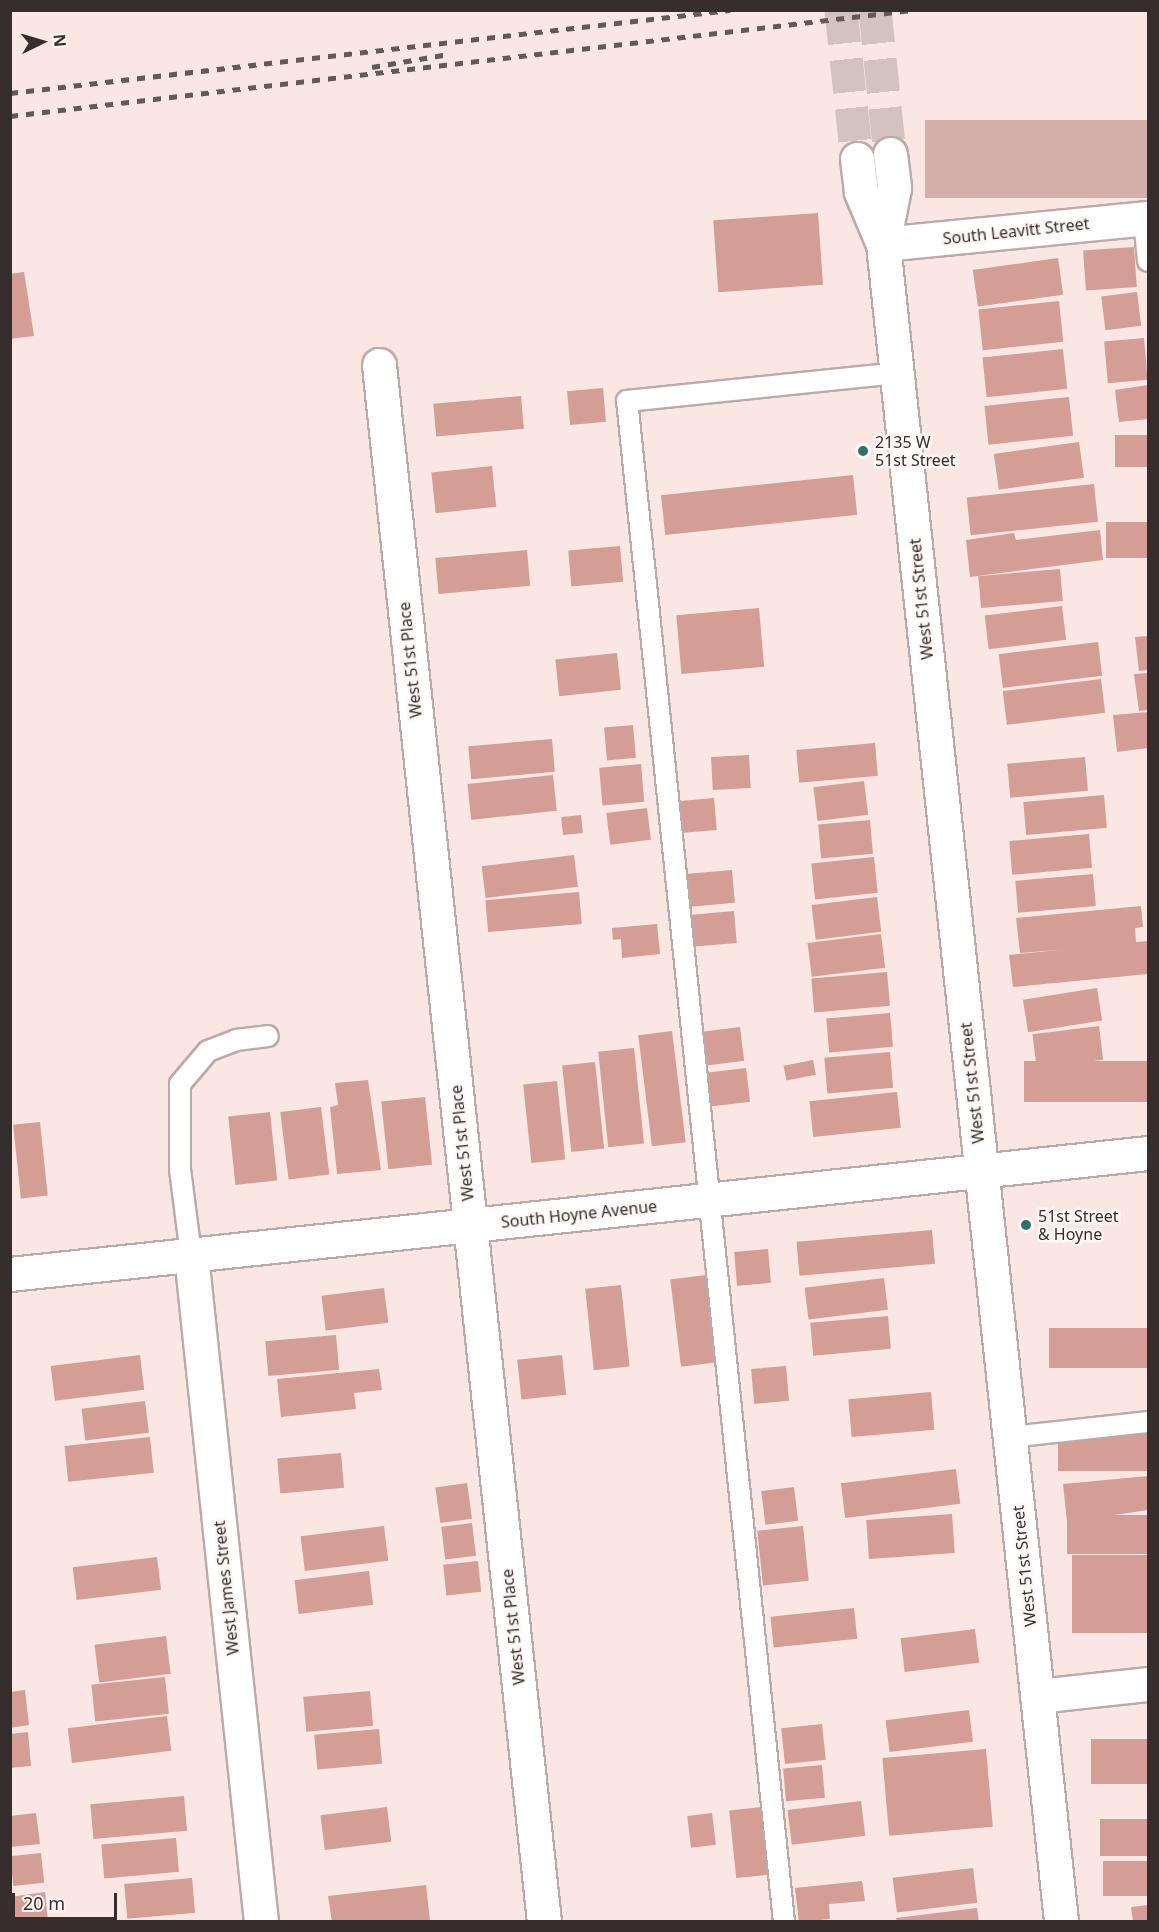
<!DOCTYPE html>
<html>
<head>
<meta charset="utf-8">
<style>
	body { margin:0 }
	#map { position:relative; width:1159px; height:1932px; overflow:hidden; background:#fae7e4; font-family:"Noto Sans",sans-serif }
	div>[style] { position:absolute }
	.green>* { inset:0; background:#d4afa9; transform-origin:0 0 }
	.building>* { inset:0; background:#d49d95; transform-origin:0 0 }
	.tertiary-tunnel>* { height:33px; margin-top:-16.5px; transform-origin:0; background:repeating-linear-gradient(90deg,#d3c2bf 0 33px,transparent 0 49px) }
	.roads { filter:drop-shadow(2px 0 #bcaaa7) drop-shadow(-2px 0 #bcaaa7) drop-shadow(0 2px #bcaaa7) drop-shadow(0 -2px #bcaaa7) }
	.service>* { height:20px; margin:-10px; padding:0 10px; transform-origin:10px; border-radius:10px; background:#fff }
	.minor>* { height:33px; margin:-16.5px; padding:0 16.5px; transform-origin:16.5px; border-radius:16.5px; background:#fff }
	.tertiary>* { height:33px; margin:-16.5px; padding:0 16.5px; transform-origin:16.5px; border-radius:16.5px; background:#fff }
	.rail>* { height:4.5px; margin-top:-2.25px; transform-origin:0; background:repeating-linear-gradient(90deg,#635957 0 8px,transparent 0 16px) }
	.dots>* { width:16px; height:16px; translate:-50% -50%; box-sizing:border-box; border:3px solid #fff7f6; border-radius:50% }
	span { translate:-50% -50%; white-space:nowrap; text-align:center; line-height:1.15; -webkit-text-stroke:5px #fff7f6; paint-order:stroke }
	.street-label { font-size:16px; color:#352e2d }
	.poi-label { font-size:16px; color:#352e2d }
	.left { translate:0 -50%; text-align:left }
	.frame { position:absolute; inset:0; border:12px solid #352e2d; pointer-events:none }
	.north { position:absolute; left:12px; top:12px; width:60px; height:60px; -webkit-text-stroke:4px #fff7f6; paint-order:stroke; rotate:85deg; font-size:16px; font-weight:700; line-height:24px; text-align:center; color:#352e2d }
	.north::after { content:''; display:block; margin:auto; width:21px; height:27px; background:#352e2d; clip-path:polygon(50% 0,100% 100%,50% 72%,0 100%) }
	.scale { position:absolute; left:12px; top:1893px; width:105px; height:27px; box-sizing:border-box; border:3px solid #352e2d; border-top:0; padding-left:8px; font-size:18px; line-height:21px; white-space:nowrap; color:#352e2d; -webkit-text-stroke:4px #fff7f6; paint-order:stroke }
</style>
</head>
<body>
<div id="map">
	<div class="green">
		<div style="left:1148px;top:120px;width:78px;height:223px;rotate:90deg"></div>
	</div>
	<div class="building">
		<div style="left:818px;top:213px;width:72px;height:105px;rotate:86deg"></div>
		<div style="left:1134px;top:247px;width:40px;height:51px;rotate:86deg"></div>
		<div style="left:1058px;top:258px;width:37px;height:86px;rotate:82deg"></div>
		<div style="clip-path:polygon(24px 272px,34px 336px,10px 339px,10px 274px)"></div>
		<div style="left:1137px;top:292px;width:34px;height:36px;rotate:83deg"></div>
		<div style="left:1059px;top:301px;width:41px;height:81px;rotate:84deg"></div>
		<div style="left:1144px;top:338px;width:42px;height:40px;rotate:85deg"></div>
		<div style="left:1063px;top:349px;width:40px;height:81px;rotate:84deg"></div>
		<div style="clip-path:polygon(1148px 385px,1148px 419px,1119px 422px,1115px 390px)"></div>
		<div style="left:603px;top:388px;width:34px;height:36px;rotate:85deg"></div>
		<div style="left:521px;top:396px;width:33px;height:88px;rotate:85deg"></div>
		<div style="left:1069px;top:397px;width:39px;height:85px;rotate:84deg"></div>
		<div style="left:1148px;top:435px;width:32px;height:33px;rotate:90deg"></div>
		<div style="left:1079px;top:442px;width:36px;height:86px;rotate:82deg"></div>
		<div style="left:492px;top:466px;width:41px;height:61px;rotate:84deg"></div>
		<div style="left:853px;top:475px;width:40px;height:193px;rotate:84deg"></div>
		<div style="left:1094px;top:484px;width:38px;height:128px;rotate:84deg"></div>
		<div style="left:1148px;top:522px;width:36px;height:42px;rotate:90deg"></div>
		<div style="clip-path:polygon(1100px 530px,1103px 560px,970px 577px,966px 540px,1014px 533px,1016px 540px)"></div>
		<div style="left:620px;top:546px;width:36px;height:52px;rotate:85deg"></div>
		<div style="left:527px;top:550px;width:36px;height:92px;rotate:85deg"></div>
		<div style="left:1060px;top:569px;width:32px;height:82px;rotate:85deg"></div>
		<div style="left:1062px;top:606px;width:34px;height:78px;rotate:83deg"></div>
		<div style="left:759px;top:608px;width:59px;height:83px;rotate:85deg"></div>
		<div style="clip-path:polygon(1148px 636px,1148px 670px,1139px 671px,1135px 637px)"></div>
		<div style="left:1098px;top:642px;width:34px;height:100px;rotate:83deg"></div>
		<div style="left:617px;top:653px;width:37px;height:62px;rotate:84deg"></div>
		<div style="clip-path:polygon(1148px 673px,1148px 710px,1139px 711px,1134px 674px)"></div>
		<div style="left:1101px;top:679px;width:34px;height:99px;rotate:83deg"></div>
		<div style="clip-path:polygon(1148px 712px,1148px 748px,1117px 752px,1113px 715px)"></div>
		<div style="left:633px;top:725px;width:33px;height:29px;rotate:85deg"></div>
		<div style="left:552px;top:739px;width:33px;height:84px;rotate:85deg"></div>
		<div style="left:875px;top:743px;width:33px;height:79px;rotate:85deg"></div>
		<div style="left:749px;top:755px;width:33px;height:38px;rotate:87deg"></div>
		<div style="left:1085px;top:757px;width:34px;height:78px;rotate:85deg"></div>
		<div style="left:641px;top:764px;width:38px;height:42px;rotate:85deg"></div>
		<div style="left:553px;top:775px;width:36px;height:86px;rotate:84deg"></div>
		<div style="left:864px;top:781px;width:34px;height:51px;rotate:83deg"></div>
		<div style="left:1104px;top:795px;width:33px;height:81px;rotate:85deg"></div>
		<div style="left:714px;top:798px;width:32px;height:37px;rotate:85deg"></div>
		<div style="left:647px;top:808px;width:32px;height:41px;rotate:83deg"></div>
		<div style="left:581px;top:815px;width:18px;height:20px;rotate:84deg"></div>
		<div style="left:870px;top:820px;width:34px;height:52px;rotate:85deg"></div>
		<div style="left:1089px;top:834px;width:34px;height:80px;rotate:85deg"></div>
		<div style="left:574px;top:855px;width:32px;height:93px;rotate:83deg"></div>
		<div style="left:874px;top:857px;width:36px;height:63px;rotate:84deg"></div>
		<div style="left:732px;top:870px;width:33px;height:47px;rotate:85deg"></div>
		<div style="left:1093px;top:874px;width:32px;height:78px;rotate:85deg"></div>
		<div style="left:579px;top:892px;width:32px;height:94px;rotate:85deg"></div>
		<div style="left:877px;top:897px;width:35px;height:66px;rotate:83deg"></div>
		<div style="clip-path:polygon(1141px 906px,1143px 927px,1135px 928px,1136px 942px,1148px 941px,1148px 974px,1013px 987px,1009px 955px,1069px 949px,1020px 953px,1016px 918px)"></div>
		<div style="left:734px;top:911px;width:32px;height:42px;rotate:85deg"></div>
		<div style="clip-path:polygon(657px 924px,660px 954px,622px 958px,621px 939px,613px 940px,612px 928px)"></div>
		<div style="left:881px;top:934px;width:34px;height:74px;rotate:83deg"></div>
		<div style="left:887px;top:972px;width:34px;height:76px;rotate:85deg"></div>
		<div style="left:1097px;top:988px;width:33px;height:75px;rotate:81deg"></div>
		<div style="left:890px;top:1013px;width:34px;height:64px;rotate:85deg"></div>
		<div style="left:1099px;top:1026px;width:34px;height:67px;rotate:83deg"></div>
		<div style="left:740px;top:1027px;width:34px;height:38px;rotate:83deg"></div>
		<div style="left:672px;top:1031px;width:112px;height:34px;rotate:83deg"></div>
		<div style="left:634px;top:1048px;width:96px;height:36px;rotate:84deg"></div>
		<div style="left:890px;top:1052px;width:36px;height:66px;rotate:85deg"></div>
		<div style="left:813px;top:1060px;width:15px;height:30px;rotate:79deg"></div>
		<div style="left:1148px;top:1061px;width:41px;height:124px;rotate:90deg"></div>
		<div style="left:595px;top:1062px;width:87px;height:33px;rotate:84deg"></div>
		<div style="left:746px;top:1068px;width:34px;height:40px;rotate:83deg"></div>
		<div style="clip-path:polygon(368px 1080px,381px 1170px,337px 1174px,330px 1107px,338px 1105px,335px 1083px)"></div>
		<div style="left:557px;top:1081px;width:79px;height:34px;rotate:84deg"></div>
		<div style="left:897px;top:1092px;width:36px;height:88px;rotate:84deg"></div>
		<div style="left:425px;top:1097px;width:68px;height:44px;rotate:84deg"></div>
		<div style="left:321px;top:1107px;width:68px;height:41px;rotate:83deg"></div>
		<div style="left:270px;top:1112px;width:69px;height:42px;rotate:84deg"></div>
		<div style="left:40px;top:1122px;width:74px;height:27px;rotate:84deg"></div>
		<div style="left:932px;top:1230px;width:34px;height:136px;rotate:85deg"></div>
		<div style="left:768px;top:1249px;width:34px;height:34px;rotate:85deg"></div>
		<div style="left:706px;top:1275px;width:88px;height:36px;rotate:83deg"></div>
		<div style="left:884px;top:1278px;width:32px;height:80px;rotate:83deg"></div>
		<div style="left:621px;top:1285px;width:82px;height:36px;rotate:84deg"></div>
		<div style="left:384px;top:1288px;width:35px;height:63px;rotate:83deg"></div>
		<div style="left:888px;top:1316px;width:33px;height:78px;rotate:85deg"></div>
		<div style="left:1148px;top:1328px;width:40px;height:99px;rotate:90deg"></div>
		<div style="left:336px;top:1335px;width:35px;height:71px;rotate:85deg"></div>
		<div style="left:140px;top:1355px;width:35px;height:90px;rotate:83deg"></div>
		<div style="left:562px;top:1355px;width:40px;height:45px;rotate:84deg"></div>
		<div style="left:786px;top:1366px;width:35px;height:35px;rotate:85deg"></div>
		<div style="clip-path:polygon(379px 1369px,382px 1390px,354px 1393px,356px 1409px,281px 1417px,277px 1379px)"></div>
		<div style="left:931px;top:1392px;width:38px;height:83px;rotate:85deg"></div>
		<div style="left:145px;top:1401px;width:32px;height:64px;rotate:83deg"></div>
		<div style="left:1148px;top:1434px;width:37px;height:90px;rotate:90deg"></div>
		<div style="left:150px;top:1437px;width:36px;height:86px;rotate:84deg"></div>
		<div style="left:341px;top:1453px;width:35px;height:64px;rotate:85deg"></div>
		<div style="left:956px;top:1469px;width:35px;height:116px;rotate:83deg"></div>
		<div style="clip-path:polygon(1148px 1476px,1148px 1510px,1067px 1522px,1063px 1484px)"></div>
		<div style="left:467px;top:1483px;width:36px;height:32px;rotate:82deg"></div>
		<div style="left:794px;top:1487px;width:34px;height:33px;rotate:83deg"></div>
		<div style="left:952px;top:1514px;width:39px;height:86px;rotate:86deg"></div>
		<div style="left:1148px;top:1515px;width:39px;height:81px;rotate:90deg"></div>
		<div style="left:472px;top:1523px;width:33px;height:31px;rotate:83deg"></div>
		<div style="left:384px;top:1526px;width:35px;height:84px;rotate:83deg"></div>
		<div style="left:803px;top:1526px;width:55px;height:46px;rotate:84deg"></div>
		<div style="left:1148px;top:1555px;width:78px;height:76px;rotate:90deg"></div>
		<div style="left:157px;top:1557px;width:33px;height:85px;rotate:83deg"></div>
		<div style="left:478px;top:1561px;width:31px;height:35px;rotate:84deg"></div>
		<div style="left:369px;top:1571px;width:34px;height:75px;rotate:83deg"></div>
		<div style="left:854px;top:1608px;width:31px;height:84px;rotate:84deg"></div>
		<div style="left:975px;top:1629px;width:34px;height:75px;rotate:83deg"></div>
		<div style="left:166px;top:1636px;width:38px;height:72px;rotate:83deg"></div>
		<div style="left:165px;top:1677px;width:37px;height:74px;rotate:84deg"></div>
		<div style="clip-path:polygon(25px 1690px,29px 1725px,10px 1728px,10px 1692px)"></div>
		<div style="left:370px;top:1691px;width:35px;height:67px;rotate:85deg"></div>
		<div style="left:969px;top:1710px;width:32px;height:84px;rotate:83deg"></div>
		<div style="left:167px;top:1716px;width:35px;height:100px;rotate:83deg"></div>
		<div style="left:822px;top:1724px;width:36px;height:41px;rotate:84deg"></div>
		<div style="left:379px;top:1729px;width:35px;height:65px;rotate:85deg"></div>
		<div style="clip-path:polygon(28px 1732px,31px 1766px,10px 1768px,10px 1734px)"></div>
		<div style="left:1148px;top:1739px;width:45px;height:57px;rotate:90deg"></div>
		<div style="left:986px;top:1749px;width:78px;height:104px;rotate:85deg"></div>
		<div style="left:822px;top:1765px;width:33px;height:39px;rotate:85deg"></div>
		<div style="left:184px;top:1796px;width:35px;height:94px;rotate:85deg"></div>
		<div style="left:861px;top:1801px;width:35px;height:74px;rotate:83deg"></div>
		<div style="left:387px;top:1807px;width:35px;height:67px;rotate:83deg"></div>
		<div style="left:762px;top:1807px;width:68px;height:33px;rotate:84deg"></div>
		<div style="clip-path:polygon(36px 1813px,40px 1844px,10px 1847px,10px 1816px)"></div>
		<div style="left:712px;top:1813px;width:32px;height:25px;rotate:83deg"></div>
		<div style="left:1148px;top:1819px;width:37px;height:48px;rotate:90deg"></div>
		<div style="left:176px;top:1838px;width:34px;height:75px;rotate:85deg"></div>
		<div style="left:41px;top:1853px;width:30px;height:31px;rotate:84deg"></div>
		<div style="left:1148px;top:1861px;width:35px;height:45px;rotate:90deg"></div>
		<div style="left:973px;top:1868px;width:35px;height:81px;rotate:83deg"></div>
		<div style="left:192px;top:1878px;width:35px;height:68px;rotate:85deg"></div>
		<div style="clip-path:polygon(862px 1881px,865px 1901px,829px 1904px,830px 1919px,799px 1922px,795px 1888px)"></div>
		<div style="clip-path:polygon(426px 1885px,430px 1921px,332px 1922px,328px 1896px)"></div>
		<div style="clip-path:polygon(45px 1892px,48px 1922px,11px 1922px,10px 1897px)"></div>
		<div style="clip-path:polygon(1148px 1905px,1148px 1922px,1133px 1922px,1131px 1907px)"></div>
		<div style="clip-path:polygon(977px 1908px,979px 1922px,897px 1922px,896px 1918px)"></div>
	</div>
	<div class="tertiary-tunnel">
		<div style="left:841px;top:10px;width:150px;rotate:83.9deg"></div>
		<div style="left:875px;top:10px;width:145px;rotate:84.1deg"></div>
	</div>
	<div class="roads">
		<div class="service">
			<div style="left:1144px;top:218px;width:43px;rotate:84.7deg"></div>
			<div style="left:191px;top:1255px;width:87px;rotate:-97.3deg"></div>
			<div style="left:180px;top:1169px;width:85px;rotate:-90deg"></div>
			<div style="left:180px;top:1084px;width:43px;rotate:-49.7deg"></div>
			<div style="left:208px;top:1051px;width:30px;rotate:-21deg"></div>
			<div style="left:236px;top:1040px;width:32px;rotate:-7deg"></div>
			<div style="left:1010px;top:1437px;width:139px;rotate:-6.2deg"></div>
			<div style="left:784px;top:1922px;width:1529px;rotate:-95.89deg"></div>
			<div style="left:627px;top:401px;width:271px;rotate:-5.9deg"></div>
		</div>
		<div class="minor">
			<div style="left:883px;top:244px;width:266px;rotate:-5.6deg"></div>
			<div style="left:379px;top:365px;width:1566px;rotate:83.95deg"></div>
			<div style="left:191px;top:1255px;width:671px;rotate:84.01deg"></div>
			<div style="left:10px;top:1274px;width:1144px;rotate:-6.07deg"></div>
			<div style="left:1037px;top:1696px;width:112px;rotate:-6.2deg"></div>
		</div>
		<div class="tertiary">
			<div style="left:890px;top:154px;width:34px;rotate:83deg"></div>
			<div style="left:894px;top:188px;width:57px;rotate:101.1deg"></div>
			<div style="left:883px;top:244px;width:1687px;rotate:83.94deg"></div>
			<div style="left:857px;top:159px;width:33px;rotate:83deg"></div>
			<div style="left:861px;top:192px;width:56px;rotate:67.1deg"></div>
		</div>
	</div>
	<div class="rail">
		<div style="left:372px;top:67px;width:78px;rotate:-9.6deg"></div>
		<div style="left:10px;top:93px;width:725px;rotate:-6.58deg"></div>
		<div style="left:10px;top:116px;width:908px;rotate:-6.7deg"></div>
	</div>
	<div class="dots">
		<div style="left:863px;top:451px;background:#2f7366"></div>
		<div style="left:1026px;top:1225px;background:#2f7366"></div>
	</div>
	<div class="street-label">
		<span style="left:1016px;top:231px;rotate:-6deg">South Leavitt Street</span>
		<span style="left:921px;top:599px;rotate:-96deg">West 51st Street</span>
		<span style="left:410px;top:660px;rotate:-96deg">West 51st Place</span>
		<span style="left:972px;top:1083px;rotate:-96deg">West 51st Street</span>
		<span style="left:462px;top:1143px;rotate:-96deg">West 51st Place</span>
		<span style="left:579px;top:1214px;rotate:-6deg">South Hoyne Avenue</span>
		<span style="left:1024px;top:1566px;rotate:-96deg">West 51st Street</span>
		<span style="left:226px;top:1588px;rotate:-96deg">West James Street</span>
		<span style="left:513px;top:1627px;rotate:-96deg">West 51st Place</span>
	</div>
	<div class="poi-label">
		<span class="left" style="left:875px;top:451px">2135 W<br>51st Street</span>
		<span class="left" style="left:1038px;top:1225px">51st Street<br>&amp; Hoyne</span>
	</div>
	<div class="frame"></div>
	<div class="north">N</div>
	<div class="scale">20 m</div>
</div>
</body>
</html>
